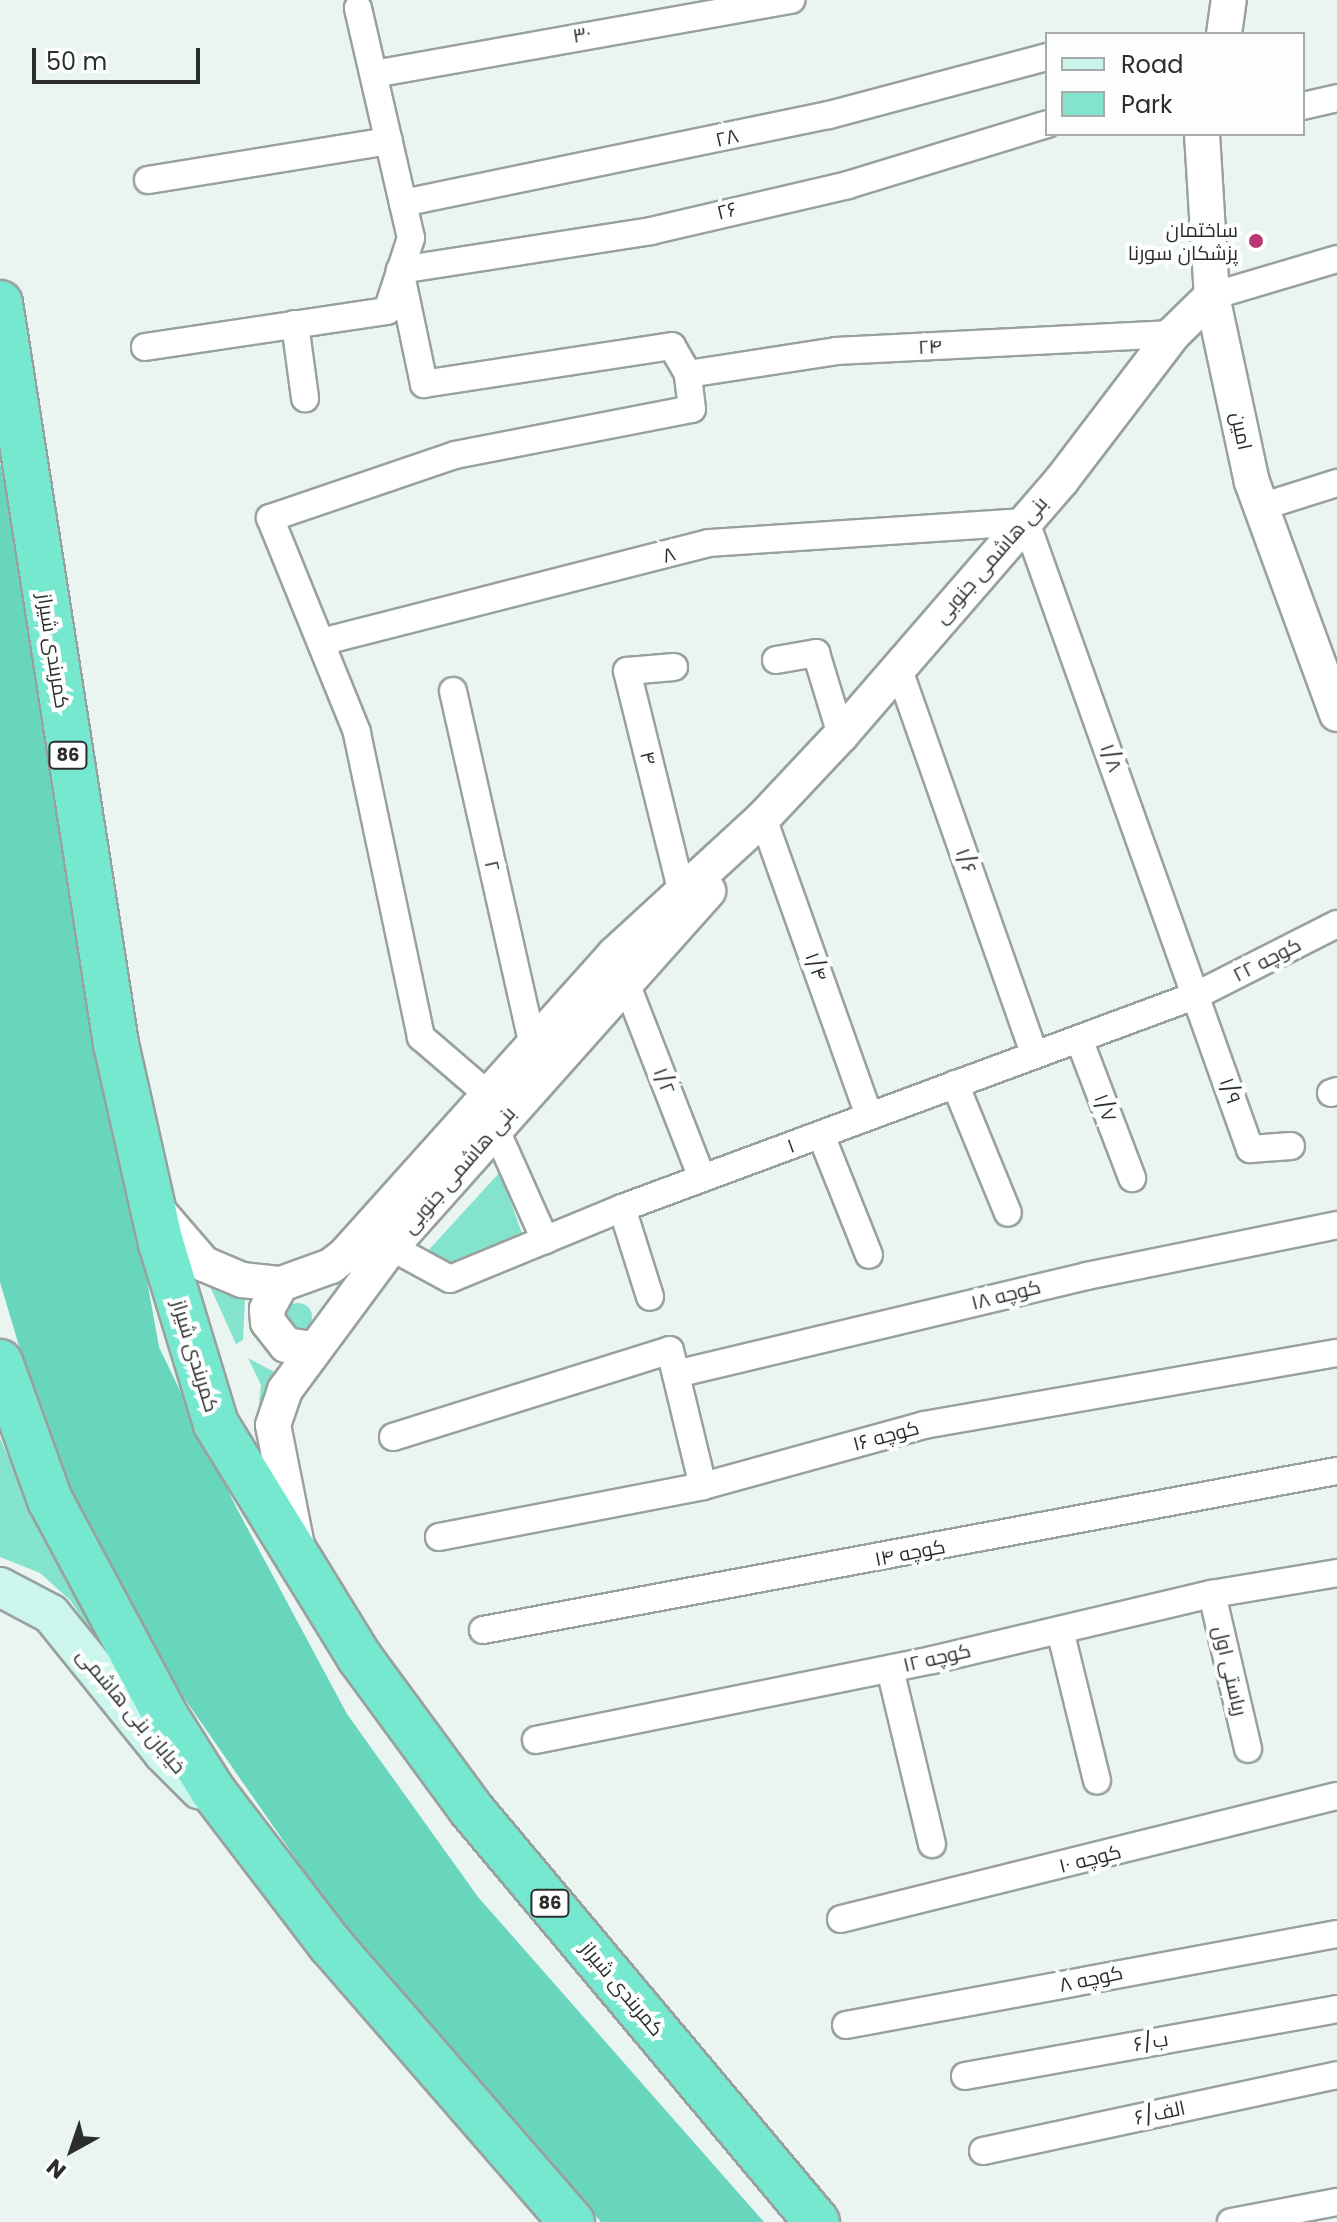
<!DOCTYPE html>
<html>
<head>
<meta charset="utf-8">
<style>
	body { margin:0 }
	#map { position:relative; width:1337px; height:2222px; overflow:hidden; background:#eaf4f1; font-family:Poppins,Cairo,sans-serif }
	div>[style] { position:absolute }
	.green>* { inset:0; background:#84e3cc }
	.round { border-radius:50% }
	.forest>* { inset:0; background:#68d6bd }
	.roads { filter:drop-shadow(2px 0 #98a19e) drop-shadow(-2px 0 #98a19e) drop-shadow(0 2px #98a19e) drop-shadow(0 -2px #98a19e) }
	.minor>* { height:26px; margin:-13px; padding:0 13px; transform-origin:13px; border-radius:13px; background:#fff }
	.tertiary>* { height:34px; margin:-17px; padding:0 17px; transform-origin:17px; border-radius:17px; background:#fff }
	.secondary>* { height:38px; margin:-19px; padding:0 19px; transform-origin:19px; border-radius:19px; background:#ccf6ed }
	.trunk>* { height:44px; margin:-22px; padding:0 22px; transform-origin:22px; border-radius:22px; background:#76e8d0 }
	.dots>* { width:22px; height:22px; translate:-50% -50%; box-sizing:border-box; border:4px solid #fdfffe; border-radius:50% }
	span { translate:-50% -50%; white-space:nowrap; text-align:center; line-height:1.15; -webkit-text-stroke:8px #fdfffe; paint-order:stroke }
	.shield-label span { padding:2px 6px; background:#fdfffe; border:2px solid; border-radius:6px; -webkit-text-stroke-width:0 }
	.shield-label { font-size:18px; color:#2b2e2d; font-weight:700 }
	.street-label { font-size:20px; color:#2b2e2d }
	.poi-label { font-size:20px; color:#2b2e2d }
	.right { translate:-100% -50%; text-align:right }
	.legend { position:absolute; left:1045px; top:32px; width:260px; height:104px; box-sizing:border-box; background:#fdfffe; border:2px solid #a9abaa; margin:0; padding:10px 14px; list-style:none; font-size:24px; color:#2b2e2d }
	.legend li { display:flex; align-items:center; gap:16px; height:40px }
	.legend b { width:40px; border:2px solid #a9abaa }
	.north { position:absolute; left:32px; top:2110px; width:80px; height:80px; -webkit-text-stroke:6px #fdfffe; paint-order:stroke; rotate:220deg; font-size:22px; font-weight:700; line-height:32px; text-align:center; color:#2b2e2d }
	.north::after { content:''; display:block; margin:auto; width:28px; height:36px; background:#2b2e2d; clip-path:polygon(50% 0,100% 100%,50% 72%,0 100%) }
	.scale { position:absolute; left:32px; top:48px; width:168px; height:36px; box-sizing:border-box; border:4px solid #2b2e2d; border-top:0; padding-left:10px; font-size:24px; line-height:28px; white-space:nowrap; color:#2b2e2d; -webkit-text-stroke:6px #fdfffe; paint-order:stroke }
</style>
</head>
<body>
<div id="map">
	<div class="green">
		<div style="clip-path:polygon(500px 1172px,524px 1239px,447px 1264px,426px 1253px)"></div>
		<div style="clip-path:polygon(208px 1282px,245px 1299px,243px 1340px,236px 1344px)"></div>
		<div class="round" style="left:284px;top:1303px;width:28px;height:28px"></div>
		<div style="clip-path:polygon(248px 1358px,284px 1377px,268px 1419px,258px 1413px,261px 1385px)"></div>
		<div style="clip-path:polygon(0 1438px,44px 1540px,112px 1662px,70px 1600px,40px 1573px,0 1557px)"></div>
	</div>
	<div class="forest">
		<div style="clip-path:polygon(0 462px,159px 1347px,236px 1507px,347px 1714px,478px 1897px,764px 2222px,601px 2222px,339px 1921px,173px 1682px,51px 1454px,0 1282px)"></div>
	</div>
	<div class="roads">
		<div class="minor">
			<div style="left:374px;top:74px;width:424px;rotate:-10.1deg"></div>
			<div style="left:1303px;top:106px;width:35px;rotate:-13deg"></div>
			<div style="left:148px;top:180px;width:244px;rotate:-9.2deg"></div>
			<div style="left:403px;top:203px;width:435px;rotate:-11.7deg"></div>
			<div style="left:829px;top:115px;width:226px;rotate:-14.9deg"></div>
			<div style="left:1212px;top:296px;width:130px;rotate:-16.5deg"></div>
			<div style="left:295px;top:324px;width:75px;rotate:82.3deg"></div>
			<div style="left:145px;top:347px;width:245px;rotate:-8.5deg"></div>
			<div style="left:387px;top:311px;width:77px;rotate:-71.8deg"></div>
			<div style="left:411px;top:238px;width:236px;rotate:-103deg"></div>
			<div style="left:688px;top:374px;width:150px;rotate:-8.8deg"></div>
			<div style="left:836px;top:351px;width:337px;rotate:-2.9deg"></div>
			<div style="left:1261px;top:507px;width:80px;rotate:-17.5deg"></div>
			<div style="left:321px;top:642px;width:400px;rotate:-14.3deg"></div>
			<div style="left:709px;top:543px;width:318px;rotate:-3.8deg"></div>
			<div style="left:1026px;top:522px;width:666px;rotate:70.34deg"></div>
			<div style="left:1250px;top:1149px;width:41px;rotate:-4.2deg"></div>
			<div style="left:776px;top:660px;width:41px;rotate:-9.9deg"></div>
			<div style="left:816px;top:653px;width:86px;rotate:73deg"></div>
			<div style="left:674px;top:667px;width:47px;rotate:175.1deg"></div>
			<div style="left:627px;top:671px;width:226px;rotate:76.1deg"></div>
			<div style="left:898px;top:667px;width:411px;rotate:70.6deg"></div>
			<div style="left:453px;top:691px;width:359px;rotate:77.3deg"></div>
			<div style="left:763px;top:818px;width:316px;rotate:70.4deg"></div>
			<div style="left:626px;top:983px;width:209px;rotate:68.7deg"></div>
			<div style="left:1079px;top:1039px;width:149px;rotate:69.1deg"></div>
			<div style="left:955px;top:1084px;width:139px;rotate:67.7deg"></div>
			<div style="left:486px;top:1093px;width:86px;rotate:-139.3deg"></div>
			<div style="left:421px;top:1037px;width:312px;rotate:-101.9deg"></div>
			<div style="left:357px;top:732px;width:231px;rotate:-112.1deg"></div>
			<div style="left:270px;top:518px;width:195px;rotate:-18.8deg"></div>
			<div style="left:455px;top:455px;width:241px;rotate:-11deg"></div>
			<div style="left:692px;top:409px;width:35px;rotate:-97deg"></div>
			<div style="left:688px;top:374px;width:32px;rotate:-120deg"></div>
			<div style="left:672px;top:346px;width:251px;rotate:171.3deg"></div>
			<div style="left:424px;top:384px;width:116px;rotate:-101.9deg"></div>
			<div style="left:400px;top:270px;width:254px;rotate:-8.8deg"></div>
			<div style="left:651px;top:231px;width:202px;rotate:-13.1deg"></div>
			<div style="left:848px;top:185px;width:208px;rotate:-17deg"></div>
			<div style="left:1331px;top:1093px;width:6px;rotate:-18deg"></div>
			<div style="left:495px;top:1128px;width:123px;rotate:65.9deg"></div>
			<div style="left:821px;top:1135px;width:129px;rotate:68.2deg"></div>
			<div style="left:622px;top:1208px;width:93px;rotate:72.5deg"></div>
			<div style="left:391px;top:1247px;width:67px;rotate:28.5deg"></div>
			<div style="left:450px;top:1279px;width:186px;rotate:-22.4deg"></div>
			<div style="left:622px;top:1208px;width:613px;rotate:-20.33deg"></div>
			<div style="left:1197px;top:995px;width:157px;rotate:-26.9deg"></div>
			<div style="left:676px;top:1374px;width:423px;rotate:-13.4deg"></div>
			<div style="left:1087px;top:1276px;width:255px;rotate:-11.5deg"></div>
			<div style="left:393px;top:1437px;width:290px;rotate:-17.4deg"></div>
			<div style="left:670px;top:1350px;width:140px;rotate:76.4deg"></div>
			<div style="left:439px;top:1537px;width:269px;rotate:-10.9deg"></div>
			<div style="left:703px;top:1486px;width:229px;rotate:-15.4deg"></div>
			<div style="left:924px;top:1425px;width:419px;rotate:-9.9deg"></div>
			<div style="left:1212px;top:1594px;width:159px;rotate:76.9deg"></div>
			<div style="left:483px;top:1630px;width:869px;rotate:-10.55deg"></div>
			<div style="left:1060px;top:1630px;width:155px;rotate:76.2deg"></div>
			<div style="left:890px;top:1669px;width:180px;rotate:76.5deg"></div>
			<div style="left:536px;top:1740px;width:404px;rotate:-11.4deg"></div>
			<div style="left:932px;top:1660px;width:288px;rotate:-13.3deg"></div>
			<div style="left:1212px;top:1594px;width:127px;rotate:-9.5deg"></div>
			<div style="left:841px;top:1919px;width:511px;rotate:-13.93deg"></div>
			<div style="left:846px;top:2025px;width:499px;rotate:-10.5deg"></div>
			<div style="left:965px;top:2076px;width:378px;rotate:-10.2deg"></div>
			<div style="left:983px;top:2151px;width:362px;rotate:-12.1deg"></div>
			<div style="left:1231px;top:2222px;width:108px;rotate:-10.7deg"></div>
		</div>
		<div class="tertiary">
			<div style="left:1224px;top:34px;width:34px;rotate:-82deg"></div>
			<div style="left:1202px;top:134px;width:162px;rotate:86.5deg"></div>
			<div style="left:1212px;top:296px;width:190px;rotate:77.9deg"></div>
			<div style="left:1252px;top:482px;width:247px;rotate:69.9deg"></div>
			<div style="left:153px;top:1205px;width:78px;rotate:49.2deg"></div>
			<div style="left:204px;top:1264px;width:41px;rotate:22.8deg"></div>
			<div style="left:242px;top:1280px;width:39px;rotate:6deg"></div>
			<div style="left:281px;top:1284px;width:53px;rotate:-19.8deg"></div>
			<div style="left:331px;top:1266px;width:18px;rotate:-38deg"></div>
			<div style="left:345px;top:1255px;width:404px;rotate:-48.1deg"></div>
			<div style="left:615px;top:954px;width:201px;rotate:-42.6deg"></div>
			<div style="left:763px;top:818px;width:114px;rotate:-46.8deg"></div>
			<div style="left:841px;top:735px;width:336px;rotate:-49.1deg"></div>
			<div style="left:1061px;top:481px;width:185px;rotate:-52.7deg"></div>
			<div style="left:1173px;top:334px;width:54px;rotate:-44.3deg"></div>
			<div style="left:281px;top:1284px;width:29px;rotate:119deg"></div>
			<div style="left:267px;top:1309px;width:13px;rotate:86deg"></div>
			<div style="left:268px;top:1322px;width:29px;rotate:52deg"></div>
			<div style="left:286px;top:1345px;width:26px;rotate:9deg"></div>
			<div style="left:297px;top:1546px;width:123px;rotate:-101.2deg"></div>
			<div style="left:273px;top:1425px;width:37px;rotate:-71deg"></div>
			<div style="left:285px;top:1390px;width:178px;rotate:-53.5deg"></div>
			<div style="left:391px;top:1247px;width:477px;rotate:-48.3deg"></div>
		</div>
		<div class="secondary">
			<div style="left:0;top:1587px;width:58px;rotate:27.9deg"></div>
			<div style="left:51px;top:1614px;width:179px;rotate:51.1deg"></div>
			<div style="left:163px;top:1753px;width:52px;rotate:45deg"></div>
		</div>
		<div class="trunk">
			<div style="left:0;top:303px;width:750px;rotate:81.1deg"></div>
			<div style="left:116px;top:1044px;width:204px;rotate:77.3deg"></div>
			<div style="left:161px;top:1243px;width:189px;rotate:73.1deg"></div>
			<div style="left:216px;top:1424px;width:275px;rotate:58.4deg"></div>
			<div style="left:360px;top:1658px;width:186px;rotate:53.7deg"></div>
			<div style="left:470px;top:1808px;width:540px;rotate:50.03deg"></div>
			<div style="left:0;top:1362px;width:147px;rotate:70.1deg"></div>
			<div style="left:50px;top:1500px;width:247px;rotate:61.8deg"></div>
			<div style="left:167px;top:1718px;width:86px;rotate:57.8deg"></div>
			<div style="left:213px;top:1791px;width:193px;rotate:52.6deg"></div>
			<div style="left:330px;top:1944px;width:369px;rotate:49deg"></div>
		</div>
	</div>
	<div class="dots">
		<div style="left:1256px;top:241px;background:#be3775"></div>
	</div>
	<div class="shield-label">
		<span style="left:68px;top:755px">86</span>
		<span style="left:550px;top:1903px">86</span>
	</div>
	<div class="street-label">
		<span style="left:582px;top:35px;rotate:-9deg">۳۰</span>
		<span style="left:727px;top:138px;rotate:-13deg">۲۸</span>
		<span style="left:727px;top:211px;rotate:-14deg">۲۶</span>
		<span style="left:930px;top:347px;rotate:-3deg">۲۴</span>
		<span style="left:1241px;top:431px;rotate:78deg">امین</span>
		<span style="left:669px;top:555px;rotate:-16deg">۸</span>
		<span style="left:991px;top:560px;rotate:-49deg">بنی هاشمی جنوبی</span>
		<span style="left:53px;top:651px;rotate:81deg">کمربندی شیراز</span>
		<span style="left:648px;top:758px;rotate:76deg">۴</span>
		<span style="left:1111px;top:758px;rotate:70deg">۱/۸</span>
		<span style="left:966px;top:861px;rotate:70deg">۱/۶</span>
		<span style="left:492px;top:866px;rotate:77deg">۲</span>
		<span style="left:1267px;top:960px;rotate:-27deg">کوچه ۲۲</span>
		<span style="left:816px;top:967px;rotate:70deg">۱/۴</span>
		<span style="left:664px;top:1081px;rotate:69deg">۱/۲</span>
		<span style="left:1230px;top:1091px;rotate:71deg">۱/۹</span>
		<span style="left:1105px;top:1108px;rotate:69deg">۱/۷</span>
		<span style="left:791px;top:1146px;rotate:-20deg">۱</span>
		<span style="left:459px;top:1170px;rotate:-49deg">بنی هاشمی جنوبی</span>
		<span style="left:1006px;top:1295px;rotate:-14deg">کوچه ۱۸</span>
		<span style="left:195px;top:1356px;rotate:73deg">کمربندی شیراز</span>
		<span style="left:886px;top:1436px;rotate:-15deg">کوچه ۱۶</span>
		<span style="left:910px;top:1553px;rotate:-11deg">کوچه ۱۴</span>
		<span style="left:937px;top:1658px;rotate:-13deg">کوچه ۱۲</span>
		<span style="left:1230px;top:1671px;rotate:77deg">ریاستی اول</span>
		<span style="left:131px;top:1711px;rotate:50deg">خیابان بنی هاشمی</span>
		<span style="left:1090px;top:1859px;rotate:-14deg">کوچه ۱۰</span>
		<span style="left:1091px;top:1979px;rotate:-12deg">کوچه ۸</span>
		<span style="left:622px;top:1989px;rotate:50deg">کمربندی شیراز</span>
		<span style="left:1151px;top:2042px;rotate:-10deg">ب/۶</span>
		<span style="left:1160px;top:2113px;rotate:-12deg">۶/الف</span>
	</div>
	<div class="poi-label">
		<span class="right" style="left:1238px;top:242px">ساختمان<br>پزشکان سورنا</span>
	</div>
	<ul class="legend">
	<li><b style="height:10px;background:#ccf6ed"></b>Road</li>
	<li><b style="height:22px;background:#84e3cc"></b>Park</li>
	</ul>
	<div class="north">N</div>
	<div class="scale">50 m</div>
</div>
</body>
</html>
